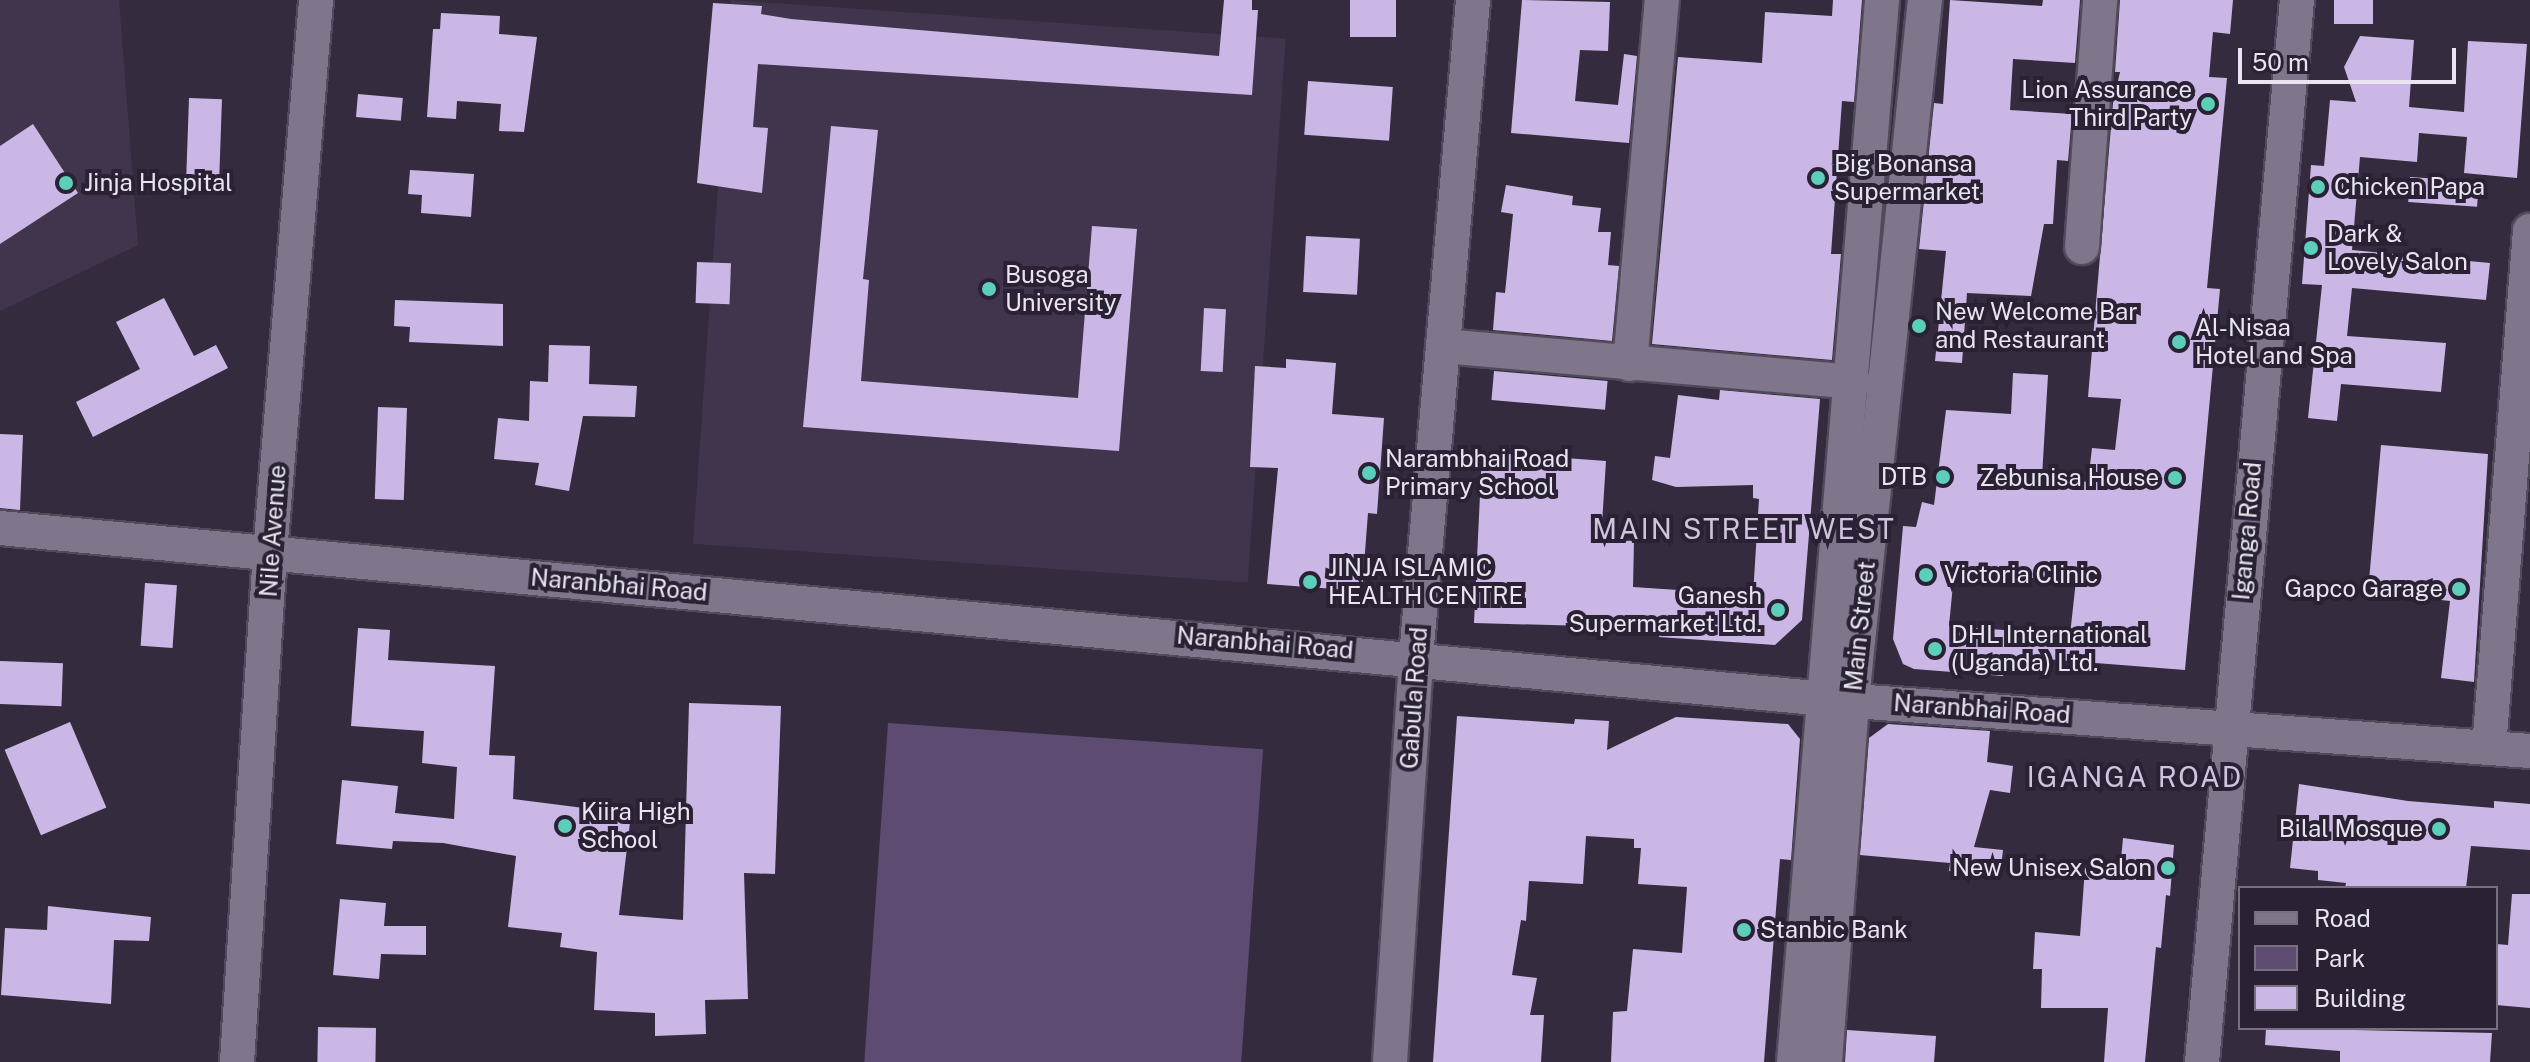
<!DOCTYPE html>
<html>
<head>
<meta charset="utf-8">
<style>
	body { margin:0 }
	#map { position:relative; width:2530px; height:1062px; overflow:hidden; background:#342c3e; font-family:"Public Sans",sans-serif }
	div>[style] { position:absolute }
	.built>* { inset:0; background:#40354d; transform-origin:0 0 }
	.green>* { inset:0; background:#5d4b72; transform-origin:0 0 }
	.building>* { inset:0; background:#cbb7e5; transform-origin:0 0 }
	.roads { filter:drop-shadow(2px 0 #514a5a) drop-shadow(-2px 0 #514a5a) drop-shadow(0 2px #514a5a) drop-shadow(0 -2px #514a5a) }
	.minor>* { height:34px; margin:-17px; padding:0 17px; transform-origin:17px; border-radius:17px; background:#7f768b }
	.dots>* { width:22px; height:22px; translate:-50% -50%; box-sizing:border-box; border:4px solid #2a2234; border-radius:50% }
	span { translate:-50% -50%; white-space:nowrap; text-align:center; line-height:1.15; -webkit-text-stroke:8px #2a2234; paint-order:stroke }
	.poi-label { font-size:24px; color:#e9e4f0 }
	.right { translate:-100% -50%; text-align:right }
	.left { translate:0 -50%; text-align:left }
	.street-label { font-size:24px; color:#e9e4f0 }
	.quarter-label { font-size:28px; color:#cec4dc; letter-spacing:2px }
	.legend { position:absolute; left:2238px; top:886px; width:260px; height:144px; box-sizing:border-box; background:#2a2234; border:2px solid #76707f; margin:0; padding:10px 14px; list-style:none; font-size:24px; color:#e9e4f0 }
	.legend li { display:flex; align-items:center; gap:16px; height:40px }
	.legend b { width:40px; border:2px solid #76707f }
	.scale { position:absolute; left:2238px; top:48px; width:218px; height:36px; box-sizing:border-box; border:4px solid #e9e4f0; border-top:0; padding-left:10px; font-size:24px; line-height:28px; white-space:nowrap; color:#e9e4f0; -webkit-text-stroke:6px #2a2234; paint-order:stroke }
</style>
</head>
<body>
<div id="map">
	<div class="built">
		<div style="clip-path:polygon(0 0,119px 0,138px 245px,0 311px)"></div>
		<div style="left:731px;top:0;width:556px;height:545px;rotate:4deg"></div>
	</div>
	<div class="green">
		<div style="left:888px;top:723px;width:376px;height:340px;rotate:4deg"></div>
	</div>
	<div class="building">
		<div style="clip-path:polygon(1224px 0,1252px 0,1252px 10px,1258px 10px,1252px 95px,758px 64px,753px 127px,768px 128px,762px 193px,697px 183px,713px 3px,762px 6px,761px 14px,791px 19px,1219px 56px)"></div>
		<div style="left:1350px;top:0;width:46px;height:37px"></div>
		<div style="clip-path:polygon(1522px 0,1610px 2px,1608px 51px,1580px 50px,1575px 101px,1618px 105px,1624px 54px,1637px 56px,1629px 143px,1511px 133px)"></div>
		<div style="clip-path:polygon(1833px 0,1862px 0,1854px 102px,1842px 101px,1831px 254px,1841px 254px,1832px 360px,1652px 344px,1678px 57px,1762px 63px,1765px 12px,1832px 16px)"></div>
		<div style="clip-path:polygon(1950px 0,2042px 6px,2043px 0,2080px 0,2075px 63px,2013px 59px,2010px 110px,2072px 114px,2068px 161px,2057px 160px,2053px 224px,2044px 224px,2031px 296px,1967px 293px,1962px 363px,1935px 361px,1946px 251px,1919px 249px,1934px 103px,1943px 104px)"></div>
		<div style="clip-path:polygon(evenodd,2120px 0,2233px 0,2230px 34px,2213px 32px,2209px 77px,2227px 78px,2207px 288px,2220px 289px,2185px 670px,2031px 658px,2030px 667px,2005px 664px,2003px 676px,1914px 669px,1903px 664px,1893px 639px,1903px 526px,1916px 527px,1922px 502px,1934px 505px,1946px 410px,2011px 414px,2013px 373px,2048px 375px,2042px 477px,2088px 482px,2092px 448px,2115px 450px,2121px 399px,2088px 397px,2113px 103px,2120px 72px,2115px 72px,2120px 0,1954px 574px,2076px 580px,2070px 635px,1949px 626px,1954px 574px)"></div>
		<div style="left:2334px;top:0;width:39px;height:24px"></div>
		<div style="clip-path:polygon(441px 13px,500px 16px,499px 34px,537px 37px,524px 132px,499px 131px,501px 104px,457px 101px,456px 119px,427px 117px,433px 29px,440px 29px)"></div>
		<div style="clip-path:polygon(2360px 36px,2414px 40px,2409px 107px,2464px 112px,2468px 41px,2527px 44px,2517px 178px,2464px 173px,2467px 137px,2419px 133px,2417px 162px,2360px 157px,2352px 250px,2490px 263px,2486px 300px,2352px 288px,2347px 336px,2446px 343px,2441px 392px,2341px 384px,2337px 421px,2308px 418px,2322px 285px,2302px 284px,2311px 165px,2324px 166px,2330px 100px,2356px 102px,2344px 67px)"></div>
		<div style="left:1308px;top:81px;width:85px;height:54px;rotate:4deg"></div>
		<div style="left:358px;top:94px;width:45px;height:23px;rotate:5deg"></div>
		<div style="left:189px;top:98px;width:33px;height:94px;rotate:2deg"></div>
		<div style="clip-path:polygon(33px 124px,78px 193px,0 244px,0 146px)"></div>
		<div style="clip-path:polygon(831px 126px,878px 130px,863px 279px,869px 280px,861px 381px,1078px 398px,1092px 226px,1137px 229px,1119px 451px,803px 427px)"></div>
		<div style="clip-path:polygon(410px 170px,474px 174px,471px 217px,421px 213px,422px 195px,408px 194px)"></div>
		<div style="left:2410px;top:177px;width:69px;height:25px;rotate:4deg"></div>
		<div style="clip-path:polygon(1506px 185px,1573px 196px,1572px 205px,1601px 208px,1598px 232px,1611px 232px,1608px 265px,1619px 266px,1612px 341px,1493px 330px,1496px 292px,1505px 293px,1513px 214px,1501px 212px)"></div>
		<div style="left:1306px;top:236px;width:54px;height:56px;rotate:3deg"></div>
		<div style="left:697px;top:262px;width:34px;height:41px;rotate:2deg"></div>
		<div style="clip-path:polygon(164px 298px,194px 356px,216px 345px,228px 368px,93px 437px,76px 402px,140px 369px,116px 322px)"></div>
		<div style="clip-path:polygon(395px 300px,503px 304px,503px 346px,409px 342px,410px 327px,394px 326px)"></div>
		<div style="left:1204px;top:308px;width:22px;height:63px;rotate:3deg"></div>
		<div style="clip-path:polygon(549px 345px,590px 346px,589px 384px,637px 386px,635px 417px,583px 416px,569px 491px,535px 485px,539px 463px,494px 459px,498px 418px,529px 421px,530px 381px,548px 382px)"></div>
		<div style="clip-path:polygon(1286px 359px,1336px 363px,1332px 414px,1384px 418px,1377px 514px,1368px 513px,1362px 591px,1267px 584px,1278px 468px,1250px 467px,1255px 366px,1286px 368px)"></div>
		<div style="left:1494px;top:371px;width:114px;height:29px;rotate:5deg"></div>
		<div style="clip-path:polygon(1720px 390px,1820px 399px,1802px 620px,1775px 645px,1659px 637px,1660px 628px,1474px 623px,1482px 452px,1606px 461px,1601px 540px,1634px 541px,1633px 587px,1753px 595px,1759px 499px,1753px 498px,1753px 485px,1676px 487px,1652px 480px,1655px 456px,1670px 458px,1678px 395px,1719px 400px)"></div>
		<div style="left:378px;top:407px;width:29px;height:92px;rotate:2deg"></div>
		<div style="clip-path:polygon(0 434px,23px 435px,20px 510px,0 508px)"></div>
		<div style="clip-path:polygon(2381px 445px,2488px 454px,2474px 682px,2441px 678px,2450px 601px,2368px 592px)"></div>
		<div style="left:145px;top:583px;width:32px;height:63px;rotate:4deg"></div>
		<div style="clip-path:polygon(358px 628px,390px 630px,388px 660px,495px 666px,489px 755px,515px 756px,513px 799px,631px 814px,619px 915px,683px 920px,689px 703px,781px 706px,775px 874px,744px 873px,748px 999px,705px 1000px,706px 1034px,655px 1036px,655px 1013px,594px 1010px,597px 952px,560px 947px,562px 933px,508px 927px,516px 856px,443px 843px,393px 841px,392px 849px,336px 844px,342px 780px,398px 786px,395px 813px,454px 819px,457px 767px,422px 763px,424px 731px,351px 726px)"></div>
		<div style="left:0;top:661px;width:63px;height:43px;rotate:2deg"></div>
		<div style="clip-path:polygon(1457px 716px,1574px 724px,1575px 719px,1609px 721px,1607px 750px,1676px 717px,1788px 724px,1800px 739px,1791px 860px,1780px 859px,1764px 1062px,1611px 1062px,1613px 1012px,1627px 1011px,1633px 949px,1682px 953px,1687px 887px,1638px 884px,1641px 848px,1634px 848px,1634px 839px,1586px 836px,1583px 884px,1529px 881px,1526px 921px,1521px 920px,1512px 975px,1537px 978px,1530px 1015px,1544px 1015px,1541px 1062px,1433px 1062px)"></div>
		<div style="left:70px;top:722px;width:93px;height:71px;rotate:67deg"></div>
		<div style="clip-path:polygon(1888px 724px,1990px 731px,1987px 762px,2013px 766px,2010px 793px,1990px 790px,1974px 847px,2003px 850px,2000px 876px,1949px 871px,1950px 863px,1860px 855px,1869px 738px)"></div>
		<div style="clip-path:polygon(2299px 784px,2408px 801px,2494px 808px,2494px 801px,2530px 804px,2530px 850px,2471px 846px,2466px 888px,2345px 888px,2346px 883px,2318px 880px,2318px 871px,2290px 868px)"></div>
		<div style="clip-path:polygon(2123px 838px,2174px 845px,2170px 896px,2166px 895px,2161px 948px,2156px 947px,2145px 1062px,2104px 1062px,2108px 1008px,2041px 1008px,2042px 969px,2033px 969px,2035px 932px,2080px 936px,2085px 868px,2120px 871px)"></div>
		<div style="clip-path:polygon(2512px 894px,2530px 894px,2530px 1008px,2496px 1005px,2496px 944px,2508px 945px)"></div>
		<div style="clip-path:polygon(340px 899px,386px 903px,384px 926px,426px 926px,426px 955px,381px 954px,379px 979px,333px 975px)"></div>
		<div style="clip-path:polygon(48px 906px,151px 917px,149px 941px,114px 940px,111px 1004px,1px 995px,5px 928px,47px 930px)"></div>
		<div style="left:318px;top:1027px;width:58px;height:35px;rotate:1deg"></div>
		<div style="clip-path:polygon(2266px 1028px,2492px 1033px,2490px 1062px,2340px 1062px,2340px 1051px,2265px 1045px)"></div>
		<div style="clip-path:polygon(1847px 1030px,1936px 1036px,1934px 1062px,1845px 1062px)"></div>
	</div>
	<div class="roads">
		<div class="minor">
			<div style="left:2082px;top:247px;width:248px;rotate:-85.8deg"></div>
			<div style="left:1443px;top:346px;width:412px;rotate:5deg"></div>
			<div style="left:1630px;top:364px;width:365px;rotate:-85deg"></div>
			<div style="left:0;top:528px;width:1835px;rotate:5.35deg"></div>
			<div style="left:1827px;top:699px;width:705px;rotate:4.23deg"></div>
			<div style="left:2489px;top:748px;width:519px;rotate:-85.47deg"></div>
			<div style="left:237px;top:1062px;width:510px;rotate:-86.29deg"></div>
			<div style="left:270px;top:553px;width:555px;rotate:-85.24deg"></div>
			<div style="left:1390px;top:1062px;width:406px;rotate:-86.3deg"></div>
			<div style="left:1416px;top:657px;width:659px;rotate:-85.04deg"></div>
			<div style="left:1794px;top:1062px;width:1066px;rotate:-85.26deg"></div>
			<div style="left:1825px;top:1062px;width:364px;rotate:-85.7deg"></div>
			<div style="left:1852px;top:699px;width:703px;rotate:-84.04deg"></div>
			<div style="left:2202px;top:1062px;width:1066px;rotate:-84.89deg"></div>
		</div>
	</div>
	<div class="dots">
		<div style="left:2208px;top:104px;background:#5cceba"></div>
		<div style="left:1818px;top:178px;background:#5cceba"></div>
		<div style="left:66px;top:183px;background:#5cceba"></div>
		<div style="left:2318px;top:187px;background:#5cceba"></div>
		<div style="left:2311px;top:248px;background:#5cceba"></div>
		<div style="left:989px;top:289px;background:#5cceba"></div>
		<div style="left:1919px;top:326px;background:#5cceba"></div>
		<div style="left:2179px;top:342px;background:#5cceba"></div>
		<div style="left:1369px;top:473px;background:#5cceba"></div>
		<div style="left:1943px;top:477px;background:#5cceba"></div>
		<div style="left:2175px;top:478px;background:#5cceba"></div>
		<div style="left:1926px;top:575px;background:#5cceba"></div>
		<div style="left:1310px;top:582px;background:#5cceba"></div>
		<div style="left:2459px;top:589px;background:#5cceba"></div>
		<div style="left:1778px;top:610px;background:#5cceba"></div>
		<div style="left:1935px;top:649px;background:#5cceba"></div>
		<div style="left:565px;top:826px;background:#5cceba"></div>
		<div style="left:2439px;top:829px;background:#5cceba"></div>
		<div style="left:2168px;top:868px;background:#5cceba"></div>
		<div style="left:1744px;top:930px;background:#5cceba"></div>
	</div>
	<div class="poi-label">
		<span class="right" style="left:2192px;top:104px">Lion Assurance<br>Third Party</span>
		<span class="left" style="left:1834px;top:178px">Big Bonansa<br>Supermarket</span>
		<span class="left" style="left:84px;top:183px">Jinja Hospital</span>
		<span class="left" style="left:2334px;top:187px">Chicken Papa</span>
		<span class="left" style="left:2327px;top:248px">Dark &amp;<br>Lovely Salon</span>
		<span class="left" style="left:1005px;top:289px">Busoga<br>University</span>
		<span class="left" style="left:1935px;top:326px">New Welcome Bar<br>and Restaurant</span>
		<span class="left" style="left:2195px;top:342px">Al-Nisaa<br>Hotel and Spa</span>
		<span class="left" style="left:1385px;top:473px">Narambhai Road<br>Primary School</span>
		<span class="right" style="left:1927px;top:477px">DTB</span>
		<span class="right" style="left:2159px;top:478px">Zebunisa House</span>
		<span class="left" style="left:1328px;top:582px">JINJA ISLAMIC<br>HEALTH CENTRE</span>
		<span class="left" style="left:1944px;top:575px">Victoria Clinic</span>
		<span class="right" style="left:2443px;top:589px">Gapco Garage</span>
		<span class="right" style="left:1762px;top:610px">Ganesh<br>Supermarket Ltd.</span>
		<span class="left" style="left:1951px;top:649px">DHL International<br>(Uganda) Ltd.</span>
		<span class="left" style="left:581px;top:826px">Kiira High<br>School</span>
		<span class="right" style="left:2423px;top:829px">Bilal Mosque</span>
		<span class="right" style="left:2152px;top:868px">New Unisex Salon</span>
		<span class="left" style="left:1760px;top:930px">Stanbic Bank</span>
	</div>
	<div class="street-label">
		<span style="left:273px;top:531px;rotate:-86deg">Nile Avenue</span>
		<span style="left:2247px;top:531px;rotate:-85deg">Iganga Road</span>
		<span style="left:619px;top:585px;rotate:5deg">Naranbhai Road</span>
		<span style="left:1860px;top:626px;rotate:-84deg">Main Street</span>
		<span style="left:1265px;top:643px;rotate:5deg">Naranbhai Road</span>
		<span style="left:1414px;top:698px;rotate:-86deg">Gabula Road</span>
		<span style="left:1982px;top:709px;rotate:4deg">Naranbhai Road</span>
	</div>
	<div class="quarter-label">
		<span style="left:1744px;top:529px">MAIN STREET WEST</span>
		<span style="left:2135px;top:777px">IGANGA ROAD</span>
	</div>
	<ul class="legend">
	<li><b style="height:10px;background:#7f768b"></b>Road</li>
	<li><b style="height:22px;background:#5d4b72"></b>Park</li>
	<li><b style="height:22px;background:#cbb7e5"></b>Building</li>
	</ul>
	<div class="scale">50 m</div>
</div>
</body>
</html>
